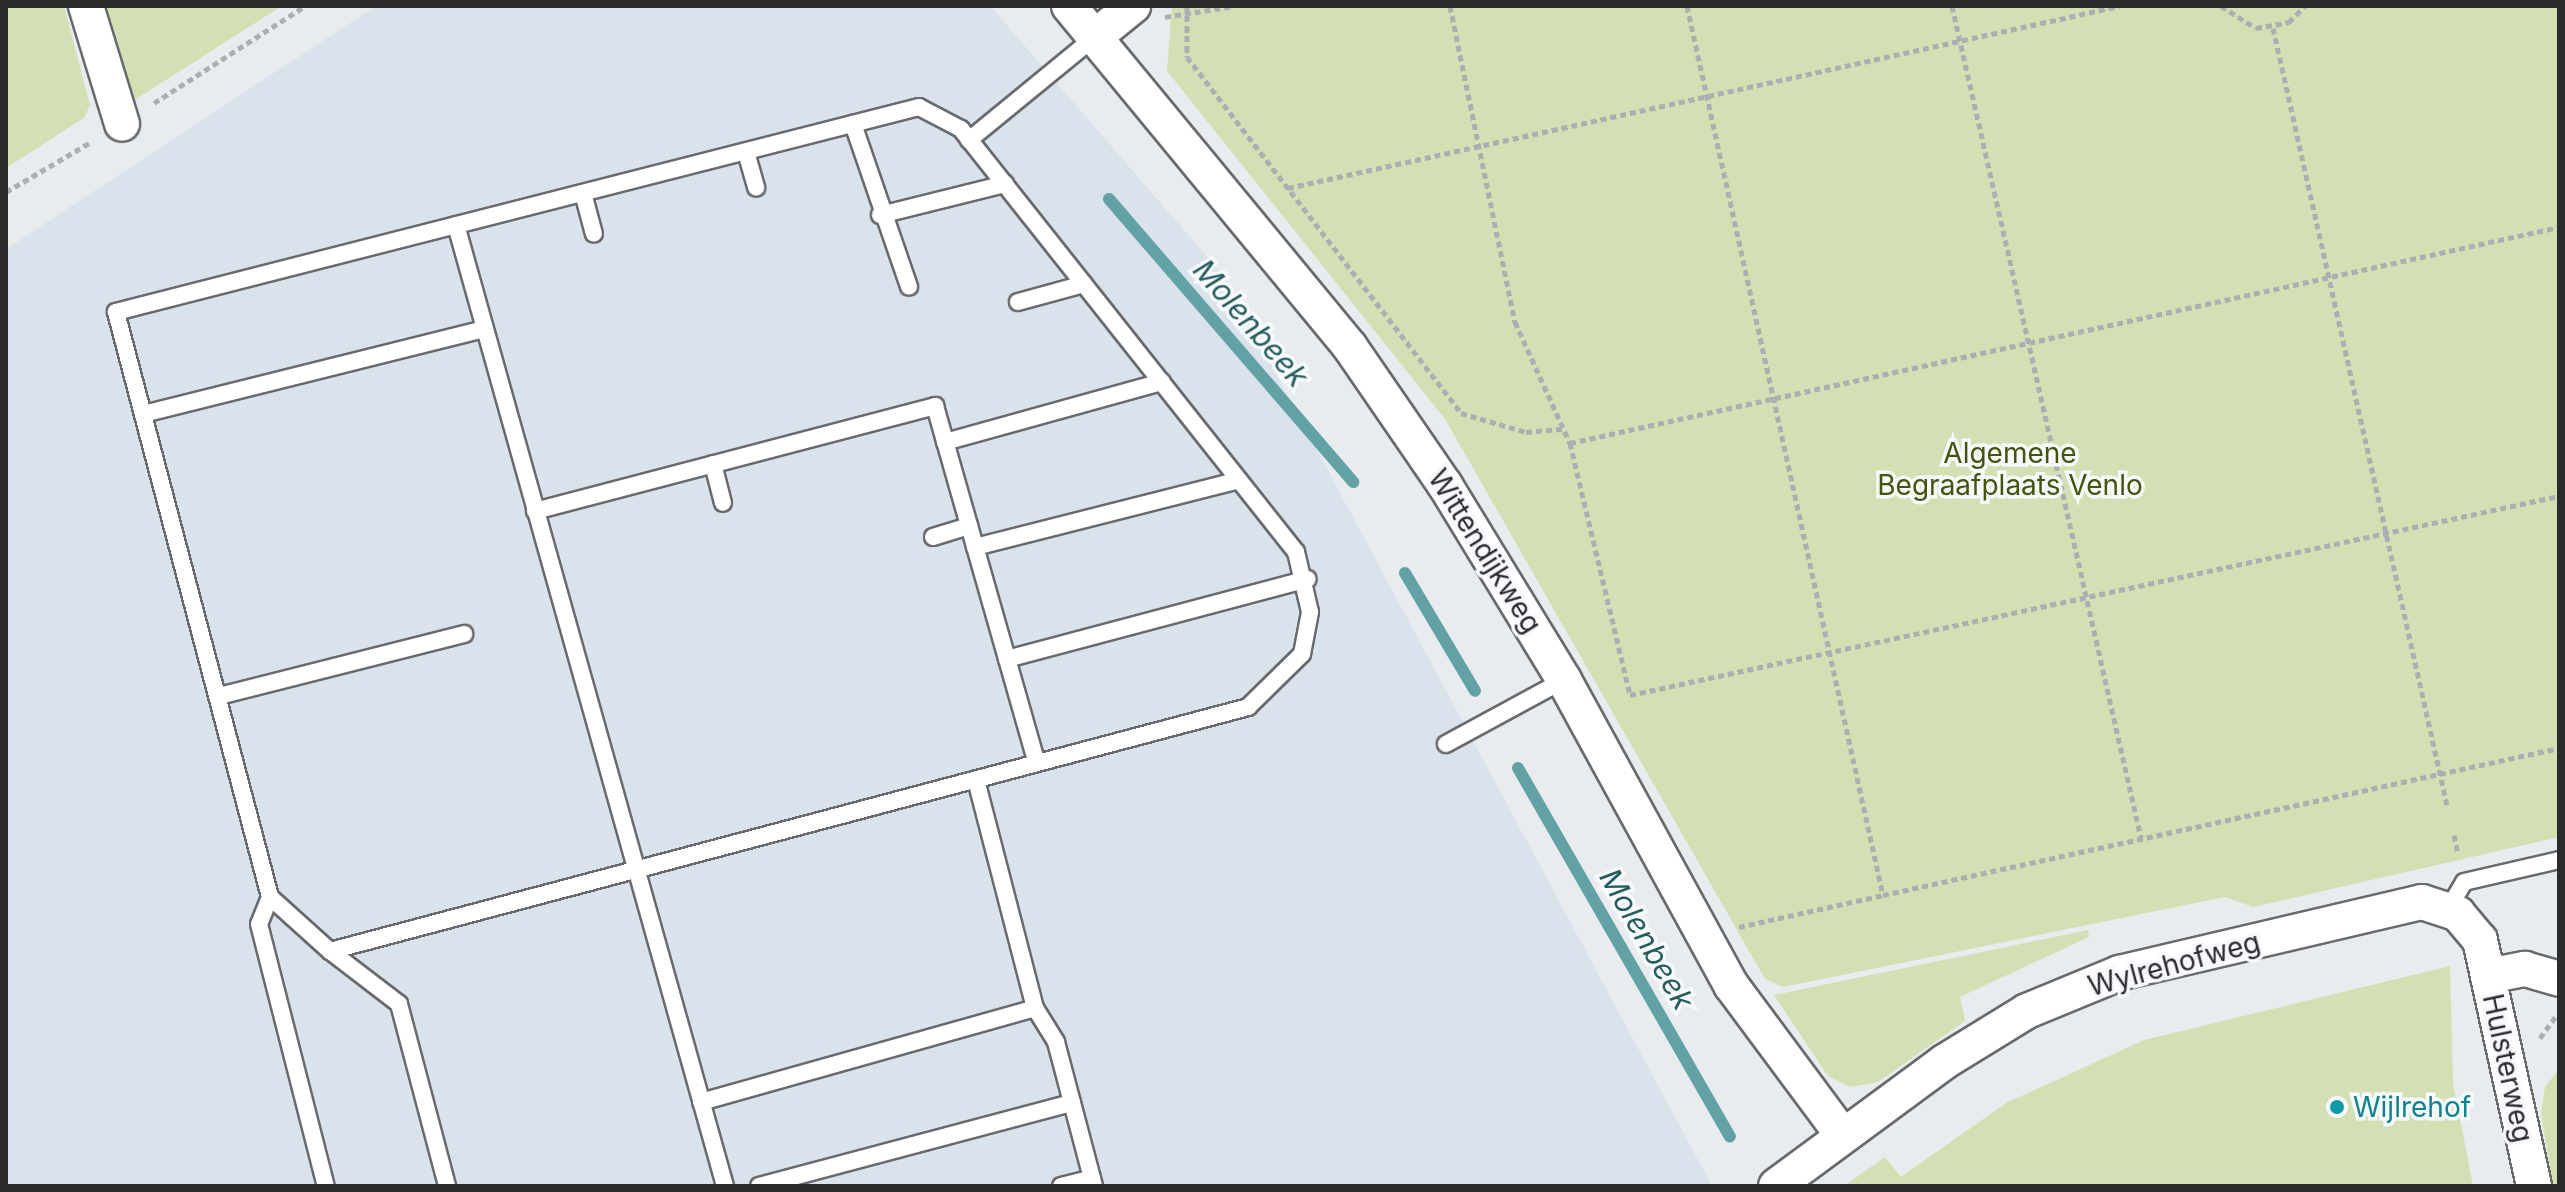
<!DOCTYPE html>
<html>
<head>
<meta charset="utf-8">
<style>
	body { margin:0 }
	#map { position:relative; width:2565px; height:1192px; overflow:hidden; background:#e9ecef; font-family:Inter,sans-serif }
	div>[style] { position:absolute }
	.built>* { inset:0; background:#dae2eb }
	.green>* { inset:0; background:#d2e0b3 }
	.stream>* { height:12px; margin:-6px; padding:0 6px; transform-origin:6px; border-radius:6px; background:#62a2a4 }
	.path>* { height:5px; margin-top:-2.5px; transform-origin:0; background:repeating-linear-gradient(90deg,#acafb1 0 6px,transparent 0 10px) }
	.roads { filter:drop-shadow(2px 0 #686a6d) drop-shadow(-2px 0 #686a6d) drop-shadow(0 2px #686a6d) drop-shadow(0 -2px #686a6d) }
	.service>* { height:16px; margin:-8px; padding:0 8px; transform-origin:8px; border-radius:8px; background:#fff }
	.minor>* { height:34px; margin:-17px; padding:0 17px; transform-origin:17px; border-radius:17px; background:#fff }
	.dots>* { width:22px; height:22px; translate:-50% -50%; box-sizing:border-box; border:4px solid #f7f9fd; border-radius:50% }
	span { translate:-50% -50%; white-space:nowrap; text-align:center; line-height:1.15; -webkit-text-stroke:7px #f7f9fd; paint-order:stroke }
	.park-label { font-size:28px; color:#44540b }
	.street-label { font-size:28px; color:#2a2b2c }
	.culture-label { font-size:28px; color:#0d838f }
	.left { translate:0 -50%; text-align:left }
	.water-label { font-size:30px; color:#255c5e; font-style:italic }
	.frame { position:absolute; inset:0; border:8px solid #2a2b2c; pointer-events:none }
</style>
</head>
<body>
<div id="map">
	<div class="built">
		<div style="clip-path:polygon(376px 6px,990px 6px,1223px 275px,1712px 1186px,6px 1186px,6px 249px)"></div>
	</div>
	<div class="green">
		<div style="clip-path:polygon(6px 6px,64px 6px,90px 105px,84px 118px,6px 168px)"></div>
		<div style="clip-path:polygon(102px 6px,282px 6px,133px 101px)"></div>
		<div style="clip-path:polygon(1172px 6px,2559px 6px,2559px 837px,2253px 907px,2225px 897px,1783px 987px,1765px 979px,1445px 419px,1167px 71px)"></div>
		<div style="clip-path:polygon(2088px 930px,2089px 937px,1960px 997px,1965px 1021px,1878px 1082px,1850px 1087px,1828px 1076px,1774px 995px)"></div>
		<div style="clip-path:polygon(2450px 966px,2453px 1083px,2473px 1186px,1844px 1186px,1885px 1157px,1901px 1177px,2006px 1103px,2144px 1040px)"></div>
		<div style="clip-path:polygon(2559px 1069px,2559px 1186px,2553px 1186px,2541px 1113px,2545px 1087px)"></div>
	</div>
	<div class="stream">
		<div style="left:1109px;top:199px;width:374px;rotate:49.2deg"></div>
		<div style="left:1405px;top:573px;width:137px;rotate:59.3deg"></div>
		<div style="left:1518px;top:768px;width:425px;rotate:60.1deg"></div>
	</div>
	<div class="path">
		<div style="left:1187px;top:6px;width:51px;rotate:90deg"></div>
		<div style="left:1187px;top:57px;width:449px;rotate:52.4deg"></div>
		<div style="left:1461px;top:413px;width:68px;rotate:16.3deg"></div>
		<div style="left:1526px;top:432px;width:38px;rotate:-5deg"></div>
		<div style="left:1450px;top:6px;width:323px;rotate:78.4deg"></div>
		<div style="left:1515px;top:322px;width:133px;rotate:65.6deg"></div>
		<div style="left:1570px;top:443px;width:259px;rotate:76.6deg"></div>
		<div style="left:1630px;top:695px;width:950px;rotate:-12.09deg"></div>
		<div style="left:1687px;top:6px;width:910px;rotate:77.57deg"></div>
		<div style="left:1883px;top:895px;width:692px;rotate:-12.27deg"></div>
		<div style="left:1952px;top:6px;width:853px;rotate:77.2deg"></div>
		<div style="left:2221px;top:6px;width:41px;rotate:32.2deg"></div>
		<div style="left:2256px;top:28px;width:34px;rotate:-10deg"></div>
		<div style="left:2289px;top:22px;width:23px;rotate:-45deg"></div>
		<div style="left:1165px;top:17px;width:70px;rotate:-9.1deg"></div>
		<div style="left:2273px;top:28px;width:796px;rotate:77.38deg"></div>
		<div style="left:154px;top:103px;width:179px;rotate:-32.7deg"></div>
		<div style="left:1288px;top:188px;width:851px;rotate:-12.35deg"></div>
		<div style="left:6px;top:192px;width:99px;rotate:-30.5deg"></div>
		<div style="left:1570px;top:443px;width:1012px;rotate:-12.32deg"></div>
		<div style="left:2454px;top:835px;width:19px;rotate:78deg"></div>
		<div style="left:1739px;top:927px;width:148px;rotate:-12.5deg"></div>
		<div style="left:2540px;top:1038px;width:26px;rotate:-54deg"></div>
	</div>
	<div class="roads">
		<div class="service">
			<div style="left:853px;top:124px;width:172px;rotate:71deg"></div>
			<div style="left:969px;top:140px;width:164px;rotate:-39.3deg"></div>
			<div style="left:746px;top:152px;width:37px;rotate:74deg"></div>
			<div style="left:583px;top:193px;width:42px;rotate:75deg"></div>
			<div style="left:880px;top:215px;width:129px;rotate:-13.9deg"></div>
			<div style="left:456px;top:225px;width:998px;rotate:74.36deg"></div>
			<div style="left:1018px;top:302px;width:68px;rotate:-15.3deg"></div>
			<div style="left:143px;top:414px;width:351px;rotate:-14deg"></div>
			<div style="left:945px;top:442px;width:225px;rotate:-15.5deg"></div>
			<div style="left:713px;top:464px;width:40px;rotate:75.6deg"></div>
			<div style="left:535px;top:511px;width:414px;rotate:-14.7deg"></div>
			<div style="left:935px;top:406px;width:371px;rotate:74.1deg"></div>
			<div style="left:933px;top:537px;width:38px;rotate:-17deg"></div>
			<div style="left:975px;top:547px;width:272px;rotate:-14.2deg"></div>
			<div style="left:1007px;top:659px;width:311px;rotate:-14.9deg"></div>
			<div style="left:219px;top:696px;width:253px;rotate:-14.2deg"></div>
			<div style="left:1446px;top:744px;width:134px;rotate:-28.5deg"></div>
			<div style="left:270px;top:897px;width:29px;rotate:112deg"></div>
			<div style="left:259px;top:924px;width:270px;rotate:75.7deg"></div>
			<div style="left:2448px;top:909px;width:31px;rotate:-59deg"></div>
			<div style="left:2464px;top:882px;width:98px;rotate:-13deg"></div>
			<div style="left:330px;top:951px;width:950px;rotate:-14.88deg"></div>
			<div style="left:1248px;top:707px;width:76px;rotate:-44.5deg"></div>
			<div style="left:1302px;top:654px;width:43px;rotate:-79.2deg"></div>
			<div style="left:1310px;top:612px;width:62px;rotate:-103.1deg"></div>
			<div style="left:1296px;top:552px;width:540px;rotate:-128.38deg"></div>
			<div style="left:961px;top:129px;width:47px;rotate:-152.4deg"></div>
			<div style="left:919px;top:107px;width:829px;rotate:165.68deg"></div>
			<div style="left:116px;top:312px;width:605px;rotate:75.25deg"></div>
			<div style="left:270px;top:897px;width:81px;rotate:42deg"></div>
			<div style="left:330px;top:951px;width:87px;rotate:37.5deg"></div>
			<div style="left:399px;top:1004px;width:188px;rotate:75.2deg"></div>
			<div style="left:1035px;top:1008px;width:40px;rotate:58deg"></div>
			<div style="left:1056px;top:1042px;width:149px;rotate:75.2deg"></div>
			<div style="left:701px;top:1102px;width:347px;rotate:-15.7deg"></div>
			<div style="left:1035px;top:1008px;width:236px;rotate:-104.5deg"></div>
			<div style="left:759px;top:1186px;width:324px;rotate:-14.9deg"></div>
			<div style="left:1061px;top:1186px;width:32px;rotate:-14deg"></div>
		</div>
		<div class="minor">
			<div style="left:86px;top:6px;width:123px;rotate:73deg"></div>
			<div style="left:1069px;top:6px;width:442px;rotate:50.5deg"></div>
			<div style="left:1350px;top:347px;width:168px;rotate:55.5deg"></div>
			<div style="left:1445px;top:485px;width:228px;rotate:58.6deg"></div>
			<div style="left:1564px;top:680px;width:348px;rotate:61.3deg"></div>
			<div style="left:1731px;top:985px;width:188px;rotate:53.4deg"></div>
			<div style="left:1096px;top:36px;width:48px;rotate:-39deg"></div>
			<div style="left:2488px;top:976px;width:38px;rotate:-11deg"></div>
			<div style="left:2525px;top:969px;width:35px;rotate:16deg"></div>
			<div style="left:1776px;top:1186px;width:209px;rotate:-36.4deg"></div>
			<div style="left:1944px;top:1062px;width:97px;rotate:-31.6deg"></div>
			<div style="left:2027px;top:1011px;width:100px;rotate:-22.4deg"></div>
			<div style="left:2119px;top:973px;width:311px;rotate:-13.2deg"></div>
			<div style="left:2422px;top:902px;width:38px;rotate:18deg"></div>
			<div style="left:2458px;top:914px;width:34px;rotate:50deg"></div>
			<div style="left:2480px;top:940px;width:252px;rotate:77.6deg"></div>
		</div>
	</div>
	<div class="dots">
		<div style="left:2337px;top:1107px;background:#0f9aa8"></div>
	</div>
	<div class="park-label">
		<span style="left:2010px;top:469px">Algemene<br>Begraafplaats Venlo</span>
	</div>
	<div class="street-label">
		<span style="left:1485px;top:551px;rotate:58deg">Wittendijkweg</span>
		<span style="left:2174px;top:964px;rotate:-15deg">Wylrehofweg</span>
		<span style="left:2508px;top:1068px;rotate:78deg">Hulsterweg</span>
	</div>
	<div class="culture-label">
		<span class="left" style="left:2353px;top:1107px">Wijlrehof</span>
	</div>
	<div class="water-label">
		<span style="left:1251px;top:323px;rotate:49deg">Molenbeek</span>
		<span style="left:1647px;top:939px;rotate:60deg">Molenbeek</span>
	</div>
	<div class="frame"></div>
</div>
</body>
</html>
